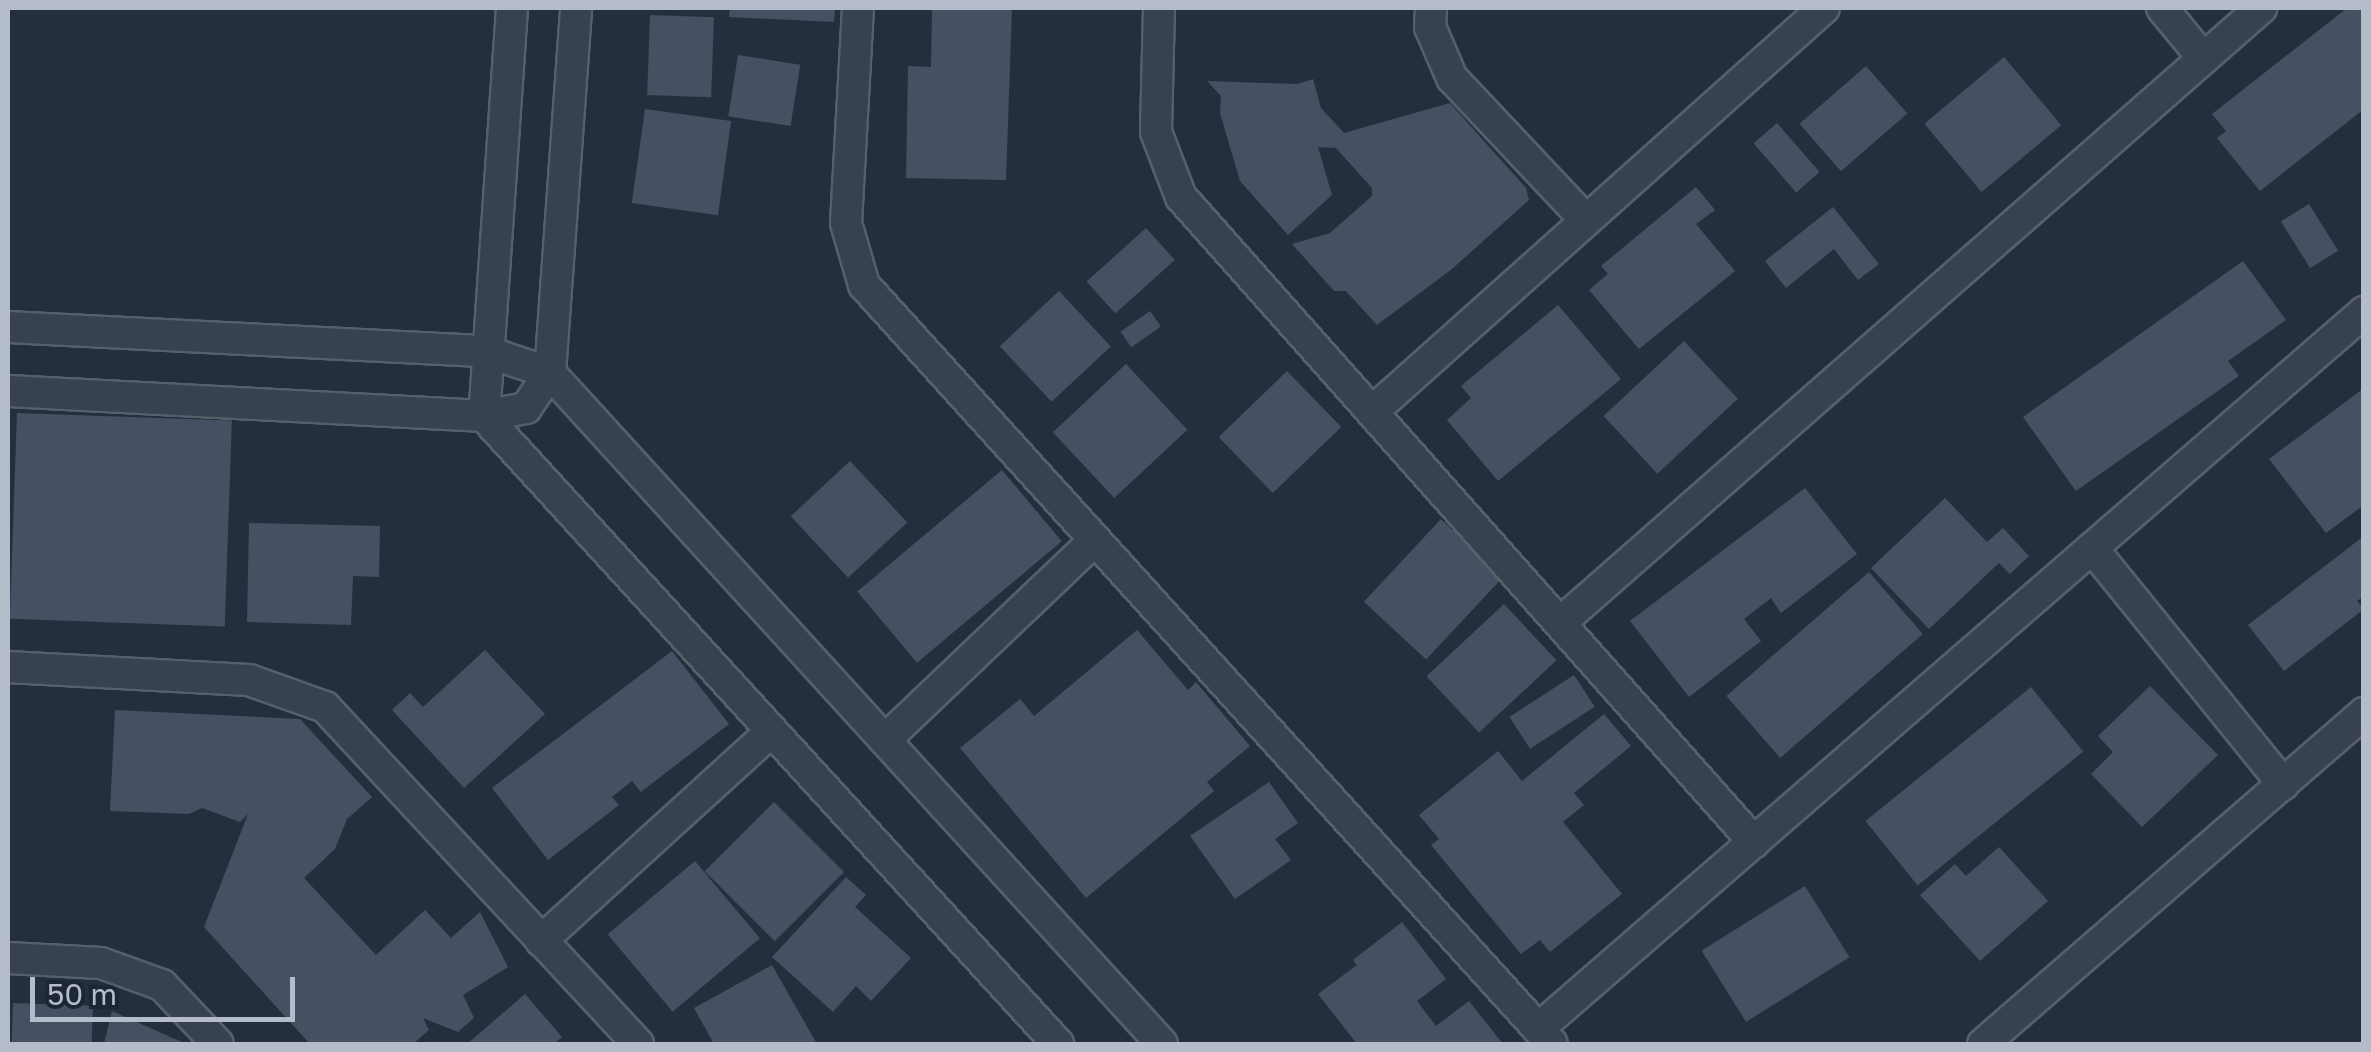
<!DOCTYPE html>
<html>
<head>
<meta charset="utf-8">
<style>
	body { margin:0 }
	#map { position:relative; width:2371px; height:1052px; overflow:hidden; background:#242f3e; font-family:"Golos Text",sans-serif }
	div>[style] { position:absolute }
	.building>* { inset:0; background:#455162; transform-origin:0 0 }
	.roads { filter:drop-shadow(2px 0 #565f6c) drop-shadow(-2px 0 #565f6c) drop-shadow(0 2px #565f6c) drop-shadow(0 -2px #565f6c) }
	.minor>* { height:30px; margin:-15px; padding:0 15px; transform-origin:15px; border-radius:15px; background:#38414e }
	span { translate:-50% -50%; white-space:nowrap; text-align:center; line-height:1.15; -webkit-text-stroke:8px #1d2633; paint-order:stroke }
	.frame { position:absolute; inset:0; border:10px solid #b4bcc9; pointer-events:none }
	.scale { position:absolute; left:30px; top:977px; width:265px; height:45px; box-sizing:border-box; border:5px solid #b4bcc9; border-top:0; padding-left:12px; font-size:30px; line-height:35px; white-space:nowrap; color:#b4bcc9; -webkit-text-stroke:8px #1d2633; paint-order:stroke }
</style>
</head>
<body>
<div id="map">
	<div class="building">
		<div style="clip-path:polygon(730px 8px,835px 8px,834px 22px,729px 17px)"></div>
		<div style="clip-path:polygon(932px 8px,1012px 8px,1006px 180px,906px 178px,908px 66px,931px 67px)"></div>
		<div style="clip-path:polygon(2347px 8px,2364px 8px,2364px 109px,2260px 191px,2217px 138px,2226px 131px,2212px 114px)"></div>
		<div style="left:650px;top:15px;width:64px;height:80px;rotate:2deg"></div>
		<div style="left:738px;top:55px;width:63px;height:62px;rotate:9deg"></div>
		<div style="left:2004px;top:57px;width:89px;height:104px;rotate:50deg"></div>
		<div style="left:1866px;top:66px;width:63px;height:88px;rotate:49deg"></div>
		<div style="clip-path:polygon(1313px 79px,1321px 108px,1344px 133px,1450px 103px,1526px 188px,1529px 200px,1452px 269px,1377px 325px,1346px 291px,1334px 291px,1292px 244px,1330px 233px,1372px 196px,1372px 188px,1336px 148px,1318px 147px,1332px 195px,1288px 235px,1240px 181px,1220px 113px,1221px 96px,1207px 81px,1297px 84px)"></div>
		<div style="left:645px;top:109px;width:87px;height:95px;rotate:8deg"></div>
		<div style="left:1777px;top:123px;width:65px;height:31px;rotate:49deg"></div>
		<div style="clip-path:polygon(1696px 187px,1715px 210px,1696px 224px,1735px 271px,1639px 349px,1589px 290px,1608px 274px,1601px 266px)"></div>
		<div style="left:2309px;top:204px;width:55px;height:33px;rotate:58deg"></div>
		<div style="clip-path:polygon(1833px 207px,1879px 264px,1858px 280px,1834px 249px,1786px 288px,1765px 261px)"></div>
		<div style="left:1146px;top:228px;width:43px;height:80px;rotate:48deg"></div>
		<div style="clip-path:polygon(2243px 261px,2286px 320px,2228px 361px,2239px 376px,2076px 491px,2023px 417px)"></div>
		<div style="left:1059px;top:291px;width:76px;height:81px;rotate:47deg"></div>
		<div style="clip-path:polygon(1558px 305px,1621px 379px,1498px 481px,1447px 420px,1471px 398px,1461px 386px)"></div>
		<div style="left:1150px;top:311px;width:19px;height:36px;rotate:55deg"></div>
		<div style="left:1684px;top:341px;width:79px;height:110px;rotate:47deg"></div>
		<div style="left:1126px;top:364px;width:90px;height:100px;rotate:47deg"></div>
		<div style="left:1287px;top:371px;width:78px;height:95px;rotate:46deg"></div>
		<div style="clip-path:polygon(2364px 388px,2364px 505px,2326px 533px,2269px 459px)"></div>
		<div style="left:17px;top:413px;width:215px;height:206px;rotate:2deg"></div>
		<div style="left:850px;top:461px;width:84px;height:81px;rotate:47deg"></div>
		<div style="left:1002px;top:470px;width:93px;height:189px;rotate:50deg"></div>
		<div style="clip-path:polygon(1805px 488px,1857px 554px,1781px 613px,1771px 598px,1744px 619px,1761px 641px,1689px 697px,1630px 621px)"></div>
		<div style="clip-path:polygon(1945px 498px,1987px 542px,2003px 528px,2029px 556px,2010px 574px,1999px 563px,1929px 629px,1871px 568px)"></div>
		<div style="left:1441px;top:519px;width:85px;height:113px;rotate:43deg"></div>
		<div style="clip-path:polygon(249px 523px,380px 526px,379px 577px,353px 576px,351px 625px,247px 622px)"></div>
		<div style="clip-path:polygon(2364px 536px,2364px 596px,2357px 601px,2364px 609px,2284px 671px,2248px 625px)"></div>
		<div style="left:1869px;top:572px;width:82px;height:189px;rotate:49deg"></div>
		<div style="left:1504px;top:604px;width:77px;height:106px;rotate:47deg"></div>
		<div style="clip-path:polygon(1137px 630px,1188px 690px,1196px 682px,1250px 746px,1207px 782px,1214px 791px,1086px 898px,960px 748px,1020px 699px,1034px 716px)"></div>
		<div style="clip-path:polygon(485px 650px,545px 714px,464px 788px,392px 710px,410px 693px,423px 707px)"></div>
		<div style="clip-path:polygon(672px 651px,729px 724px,641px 792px,632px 781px,612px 797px,619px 805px,548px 860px,492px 788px)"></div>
		<div style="left:1574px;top:675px;width:38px;height:77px;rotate:57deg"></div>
		<div style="clip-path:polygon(2150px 686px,2218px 755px,2142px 827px,2091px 774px,2113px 752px,2098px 736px)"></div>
		<div style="left:2031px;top:687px;width:83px;height:213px;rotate:51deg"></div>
		<div style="clip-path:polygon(115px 710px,300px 719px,372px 797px,347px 819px,335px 849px,304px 878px,376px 955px,425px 910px,451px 938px,480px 912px,508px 967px,463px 995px,474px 1018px,458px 1032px,423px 1018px,429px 1030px,413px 1044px,310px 1044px,204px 927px,248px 814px,240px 822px,202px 808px,189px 814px,110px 811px)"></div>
		<div style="clip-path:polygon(1604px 714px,1631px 746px,1574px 793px,1584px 805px,1563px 822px,1622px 894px,1550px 952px,1540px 940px,1521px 954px,1431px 845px,1439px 839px,1419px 815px,1498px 751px,1522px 781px)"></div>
		<div style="clip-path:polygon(1269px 782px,1298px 823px,1275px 839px,1291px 860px,1235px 899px,1190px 836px)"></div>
		<div style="left:774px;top:802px;width:99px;height:98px;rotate:45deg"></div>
		<div style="clip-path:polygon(1999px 847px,2048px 901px,1980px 961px,1920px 895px,1955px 864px,1966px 876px)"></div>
		<div style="left:695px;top:861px;width:101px;height:114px;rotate:50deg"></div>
		<div style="clip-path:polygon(846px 877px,866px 895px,855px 907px,911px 958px,871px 1001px,856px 986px,833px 1012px,772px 957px)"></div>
		<div style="left:1805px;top:886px;width:84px;height:122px;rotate:58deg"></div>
		<div style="clip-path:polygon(1402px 922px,1446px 979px,1417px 1001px,1436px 1026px,1469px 1001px,1503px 1044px,1357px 1044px,1318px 994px,1357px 965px,1353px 960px)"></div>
		<div style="clip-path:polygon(772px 965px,817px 1044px,714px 1044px,694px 1008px)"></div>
		<div style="clip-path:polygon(525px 994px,562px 1037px,554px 1044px,467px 1044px)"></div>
		<div style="left:13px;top:1003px;width:80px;height:41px;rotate:2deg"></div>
		<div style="clip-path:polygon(112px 1011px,186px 1044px,104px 1044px)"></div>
	</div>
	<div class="roads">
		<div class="minor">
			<div style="left:512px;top:8px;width:409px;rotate:93.9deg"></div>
			<div style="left:484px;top:416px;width:851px;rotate:47.57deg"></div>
			<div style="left:858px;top:8px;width:215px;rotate:93.2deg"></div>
			<div style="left:846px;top:223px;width:65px;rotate:73.8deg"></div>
			<div style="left:864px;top:285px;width:1024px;rotate:47.81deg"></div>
			<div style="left:1159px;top:8px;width:124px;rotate:91.4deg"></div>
			<div style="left:1156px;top:132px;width:70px;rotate:69deg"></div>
			<div style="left:1181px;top:197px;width:863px;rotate:48.38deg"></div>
			<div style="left:1431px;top:8px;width:19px;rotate:93deg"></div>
			<div style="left:1430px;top:27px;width:56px;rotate:66.7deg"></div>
			<div style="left:1452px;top:78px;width:195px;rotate:46.7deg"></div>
			<div style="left:2162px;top:8px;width:65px;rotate:50.6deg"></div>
			<div style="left:8px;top:327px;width:478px;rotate:2.9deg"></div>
			<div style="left:485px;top:351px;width:69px;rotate:18.7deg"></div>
			<div style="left:550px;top:373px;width:908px;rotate:47.63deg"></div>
			<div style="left:8px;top:391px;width:477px;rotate:3deg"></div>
			<div style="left:484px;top:416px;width:43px;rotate:-10.8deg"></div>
			<div style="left:526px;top:408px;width:42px;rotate:-55.6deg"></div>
			<div style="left:550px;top:373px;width:366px;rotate:-85.9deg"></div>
			<div style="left:1372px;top:412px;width:606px;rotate:-41.79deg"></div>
			<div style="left:2092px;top:548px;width:304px;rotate:51deg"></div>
			<div style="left:1560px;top:623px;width:933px;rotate:-41.26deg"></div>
			<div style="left:8px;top:667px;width:241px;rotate:3.1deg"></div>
			<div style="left:249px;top:680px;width:81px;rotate:19.6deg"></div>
			<div style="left:325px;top:707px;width:460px;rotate:47.1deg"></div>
			<div style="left:885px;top:740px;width:290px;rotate:-43.6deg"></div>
			<div style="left:541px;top:941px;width:312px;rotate:-42.3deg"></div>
			<div style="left:8px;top:958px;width:93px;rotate:3.1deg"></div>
			<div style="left:101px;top:963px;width:65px;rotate:19.8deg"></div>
			<div style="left:162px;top:985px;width:81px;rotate:46.5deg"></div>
			<div style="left:1538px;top:1029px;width:1094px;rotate:-40.96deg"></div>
			<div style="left:1983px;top:1044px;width:505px;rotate:-40.98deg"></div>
		</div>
	</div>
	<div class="frame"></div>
	<div class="scale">50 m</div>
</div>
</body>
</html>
